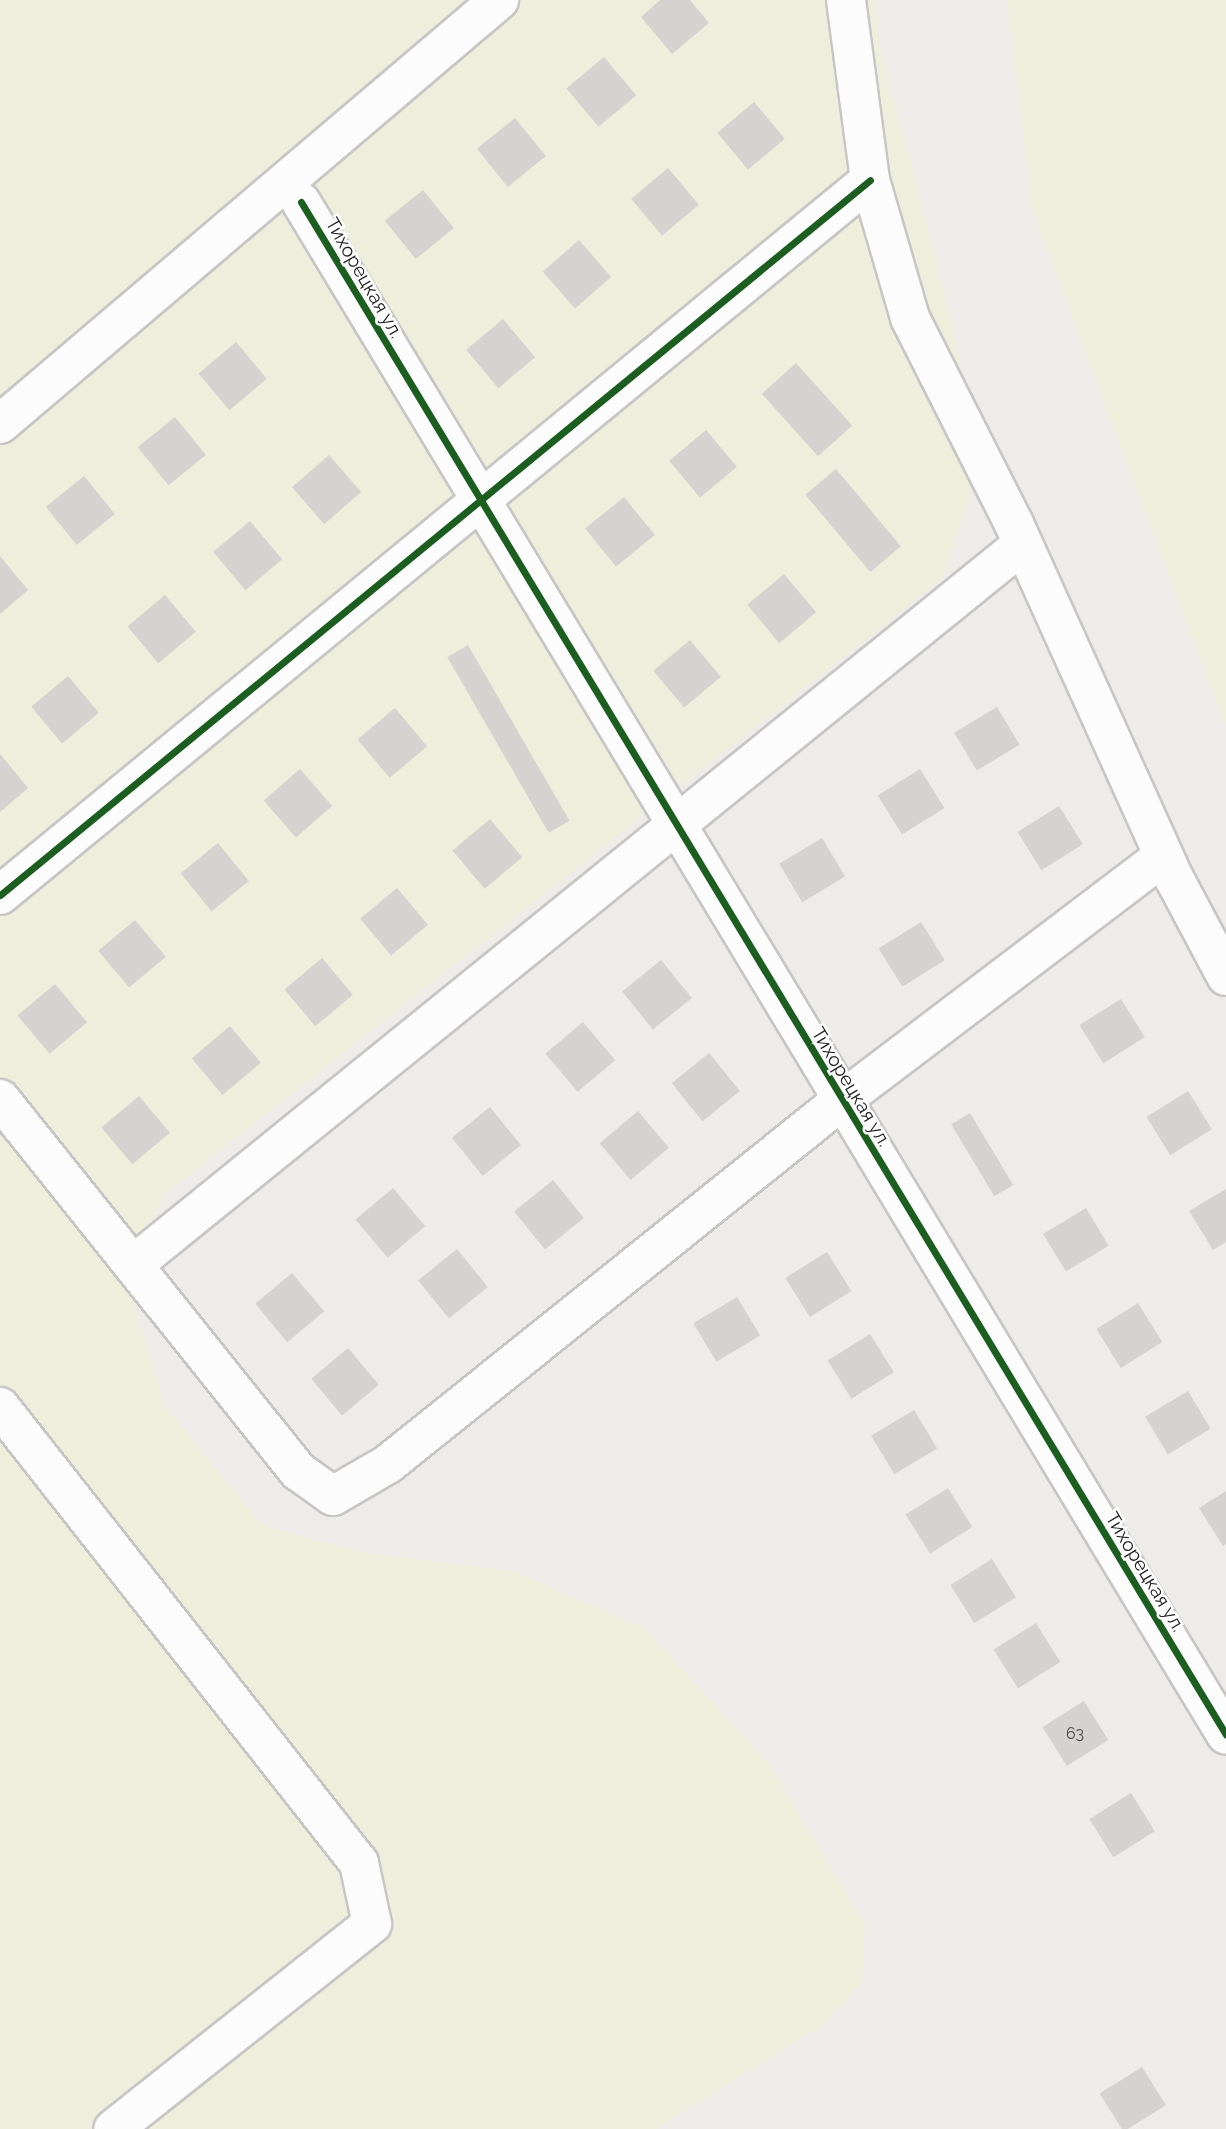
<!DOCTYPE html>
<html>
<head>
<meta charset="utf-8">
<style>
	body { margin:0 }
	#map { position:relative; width:1226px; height:2129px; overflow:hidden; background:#eeece9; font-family:Raleway,sans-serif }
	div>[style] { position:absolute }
	.farmland>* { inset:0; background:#edeedc }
	.building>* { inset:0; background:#d5d2d0; transform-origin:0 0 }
	.roads { filter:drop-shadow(2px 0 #c7c6c5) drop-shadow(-2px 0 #c7c6c5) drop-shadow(0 2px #c7c6c5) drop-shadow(0 -2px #c7c6c5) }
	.minor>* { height:38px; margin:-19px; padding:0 19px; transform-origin:19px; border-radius:19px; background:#fcfcfc }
	.cycleway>* { height:7px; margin:-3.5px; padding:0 3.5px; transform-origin:3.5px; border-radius:3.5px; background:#1b5e20 }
	span { translate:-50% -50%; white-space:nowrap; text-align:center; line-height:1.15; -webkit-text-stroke:5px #fff; paint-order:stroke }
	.number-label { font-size:16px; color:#4d4c4c }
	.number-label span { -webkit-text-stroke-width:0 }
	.street-label { font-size:19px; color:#202020 }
</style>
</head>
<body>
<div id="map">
	<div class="farmland">
		<div style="clip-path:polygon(0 0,876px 0,879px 41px,956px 336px,973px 485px,943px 578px,165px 1194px,127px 1280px,165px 1406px,262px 1525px,359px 1552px,513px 1571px,644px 1628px,770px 1765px,865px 1925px,862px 1982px,823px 2025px,656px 2129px,0 2129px)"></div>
		<div style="clip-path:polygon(1007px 0,1226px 0,1226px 729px,1032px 210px)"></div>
	</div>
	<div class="building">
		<div style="clip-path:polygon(660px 0,690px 0,709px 23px,672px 54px,641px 17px)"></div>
		<div style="left:604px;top:57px;width:50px;height:49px;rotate:50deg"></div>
		<div style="left:754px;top:102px;width:48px;height:48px;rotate:50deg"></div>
		<div style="left:515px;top:118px;width:49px;height:49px;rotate:51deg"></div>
		<div style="left:668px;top:168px;width:48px;height:48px;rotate:50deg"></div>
		<div style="left:423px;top:190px;width:49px;height:49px;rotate:51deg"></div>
		<div style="left:579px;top:240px;width:49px;height:48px;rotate:49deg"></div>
		<div style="left:503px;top:319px;width:50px;height:48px;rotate:50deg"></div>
		<div style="left:236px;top:342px;width:48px;height:49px;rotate:50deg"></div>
		<div style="left:796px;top:363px;width:84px;height:46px;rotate:48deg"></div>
		<div style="left:175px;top:417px;width:49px;height:48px;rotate:51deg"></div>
		<div style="left:706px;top:430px;width:48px;height:48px;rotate:50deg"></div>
		<div style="left:329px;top:455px;width:49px;height:49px;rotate:49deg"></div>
		<div style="left:836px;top:469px;width:101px;height:40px;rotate:50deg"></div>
		<div style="left:84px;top:476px;width:49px;height:49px;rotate:51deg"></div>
		<div style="left:624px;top:497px;width:49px;height:50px;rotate:51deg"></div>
		<div style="left:250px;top:521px;width:50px;height:48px;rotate:50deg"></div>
		<div style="clip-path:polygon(0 556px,28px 590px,0 614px)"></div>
		<div style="left:784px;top:574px;width:50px;height:48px;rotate:50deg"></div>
		<div style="left:165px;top:595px;width:48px;height:49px;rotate:50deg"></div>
		<div style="left:690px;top:640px;width:48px;height:48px;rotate:50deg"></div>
		<div style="left:468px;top:645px;width:203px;height:24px;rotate:60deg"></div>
		<div style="left:68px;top:676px;width:48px;height:48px;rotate:50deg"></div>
		<div style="left:997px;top:707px;width:44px;height:50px;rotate:59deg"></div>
		<div style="left:395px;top:708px;width:50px;height:49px;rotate:50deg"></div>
		<div style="clip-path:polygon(0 754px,28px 788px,0 812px)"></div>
		<div style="left:300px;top:769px;width:49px;height:48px;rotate:49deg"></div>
		<div style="left:920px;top:769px;width:46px;height:50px;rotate:58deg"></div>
		<div style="left:1059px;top:806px;width:45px;height:49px;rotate:58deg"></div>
		<div style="left:490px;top:819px;width:50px;height:49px;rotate:50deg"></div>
		<div style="left:822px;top:838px;width:45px;height:50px;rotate:59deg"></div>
		<div style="left:218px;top:843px;width:49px;height:48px;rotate:51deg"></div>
		<div style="left:397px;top:888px;width:48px;height:48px;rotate:50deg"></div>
		<div style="left:135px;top:920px;width:48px;height:48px;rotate:50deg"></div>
		<div style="left:921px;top:922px;width:45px;height:50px;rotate:58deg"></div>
		<div style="left:322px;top:958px;width:48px;height:49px;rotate:50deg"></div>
		<div style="left:661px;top:960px;width:49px;height:50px;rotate:51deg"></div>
		<div style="left:55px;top:984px;width:50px;height:49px;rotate:50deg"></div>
		<div style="left:1121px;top:999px;width:45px;height:49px;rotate:58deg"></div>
		<div style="left:583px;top:1022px;width:50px;height:49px;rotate:50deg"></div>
		<div style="left:230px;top:1026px;width:48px;height:50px;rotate:50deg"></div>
		<div style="left:709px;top:1053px;width:49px;height:48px;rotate:51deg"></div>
		<div style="left:1188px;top:1091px;width:45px;height:49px;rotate:58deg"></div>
		<div style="left:139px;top:1096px;width:48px;height:49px;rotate:50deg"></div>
		<div style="left:490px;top:1107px;width:49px;height:49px;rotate:51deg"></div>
		<div style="left:638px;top:1111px;width:48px;height:50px;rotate:50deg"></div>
		<div style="left:970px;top:1113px;width:84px;height:22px;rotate:59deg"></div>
		<div style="left:553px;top:1180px;width:49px;height:50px;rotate:51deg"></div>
		<div style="left:393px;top:1188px;width:50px;height:49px;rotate:50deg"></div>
		<div style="clip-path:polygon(1226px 1189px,1226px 1242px,1213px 1250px,1189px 1211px)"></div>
		<div style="left:1086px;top:1208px;width:44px;height:50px;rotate:59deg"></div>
		<div style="left:457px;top:1249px;width:49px;height:50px;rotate:51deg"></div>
		<div style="left:827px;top:1252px;width:46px;height:49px;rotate:58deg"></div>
		<div style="left:292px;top:1273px;width:50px;height:48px;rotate:50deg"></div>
		<div style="left:737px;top:1297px;width:45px;height:51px;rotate:59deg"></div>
		<div style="left:1138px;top:1303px;width:46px;height:49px;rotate:58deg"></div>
		<div style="left:870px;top:1334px;width:45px;height:50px;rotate:58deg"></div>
		<div style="left:348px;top:1348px;width:48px;height:48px;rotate:50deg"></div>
		<div style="left:1188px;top:1391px;width:44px;height:50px;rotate:59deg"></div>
		<div style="left:914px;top:1410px;width:45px;height:50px;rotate:59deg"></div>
		<div style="left:948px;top:1488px;width:46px;height:50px;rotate:58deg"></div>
		<div style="clip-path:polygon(1226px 1491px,1226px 1544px,1223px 1546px,1199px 1508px)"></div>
		<div style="left:992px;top:1559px;width:45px;height:49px;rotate:58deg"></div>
		<div style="left:1036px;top:1623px;width:46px;height:50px;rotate:58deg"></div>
		<div style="left:1084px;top:1701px;width:46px;height:49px;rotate:58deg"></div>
		<div style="left:1131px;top:1793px;width:45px;height:49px;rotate:58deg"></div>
		<div style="left:1142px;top:2067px;width:45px;height:50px;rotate:58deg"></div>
	</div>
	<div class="roads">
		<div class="minor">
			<div style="left:846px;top:0;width:182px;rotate:82.4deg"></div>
			<div style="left:870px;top:180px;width:144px;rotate:73.8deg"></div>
			<div style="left:910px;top:318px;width:231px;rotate:63.2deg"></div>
			<div style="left:1014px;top:524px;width:388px;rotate:65.7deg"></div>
			<div style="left:1174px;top:878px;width:111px;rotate:62deg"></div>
			<div style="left:301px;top:202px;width:1790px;rotate:58.89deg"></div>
			<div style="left:0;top:424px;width:655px;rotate:-40.35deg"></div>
			<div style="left:0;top:895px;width:1126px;rotate:-39.41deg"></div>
			<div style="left:0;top:1099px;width:477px;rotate:51.3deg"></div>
			<div style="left:298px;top:1471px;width:43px;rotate:35.5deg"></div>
			<div style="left:333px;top:1496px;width:64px;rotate:-30.2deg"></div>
			<div style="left:388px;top:1464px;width:580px;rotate:-38.71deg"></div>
			<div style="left:841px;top:1101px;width:405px;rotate:-37.2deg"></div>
			<div style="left:133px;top:1265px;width:1145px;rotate:-39.01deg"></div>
			<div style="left:0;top:1407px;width:580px;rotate:51.79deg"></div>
			<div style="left:359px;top:1863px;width:62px;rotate:78deg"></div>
			<div style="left:372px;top:1924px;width:330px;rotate:141.6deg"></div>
		</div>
	</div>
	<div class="cycleway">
		<div style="left:301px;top:202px;width:1790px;rotate:58.89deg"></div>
		<div style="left:0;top:895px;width:1126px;rotate:-39.41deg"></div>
	</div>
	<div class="number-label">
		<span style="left:1075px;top:1734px">63</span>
	</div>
	<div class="street-label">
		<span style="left:364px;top:278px;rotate:60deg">Тихорецкая ул.</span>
		<span style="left:851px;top:1087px;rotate:59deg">Тихорецкая ул.</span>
		<span style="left:1145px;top:1572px;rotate:59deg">Тихорецкая ул.</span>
	</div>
</div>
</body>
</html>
